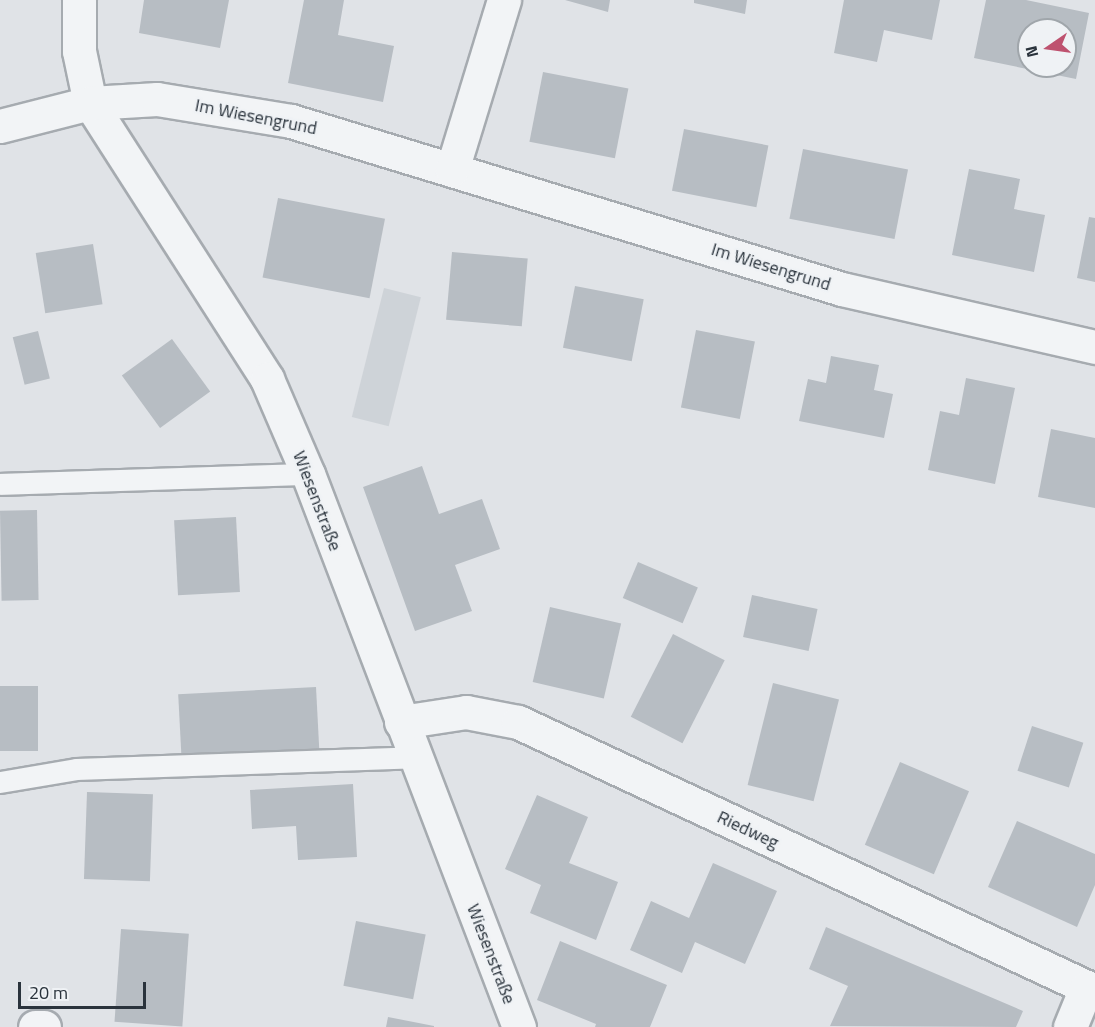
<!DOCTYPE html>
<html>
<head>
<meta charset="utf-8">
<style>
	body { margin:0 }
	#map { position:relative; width:1095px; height:1027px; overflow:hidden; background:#e0e3e7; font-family:"Titillium Web",sans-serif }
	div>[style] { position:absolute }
	.built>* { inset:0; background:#ced3d8; transform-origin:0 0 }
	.building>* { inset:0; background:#b7bdc3; transform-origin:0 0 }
	.roads { filter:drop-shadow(2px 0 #a6abb0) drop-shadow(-2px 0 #a6abb0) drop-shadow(0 2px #a6abb0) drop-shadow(0 -2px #a6abb0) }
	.service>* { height:21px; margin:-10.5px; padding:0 10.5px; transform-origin:10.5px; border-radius:10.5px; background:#f2f4f6 }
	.minor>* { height:33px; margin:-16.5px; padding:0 16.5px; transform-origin:16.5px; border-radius:16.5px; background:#f2f4f6 }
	span { translate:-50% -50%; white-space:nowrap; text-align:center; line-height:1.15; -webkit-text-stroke:4.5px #eff2f5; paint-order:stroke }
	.street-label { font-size:18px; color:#2a333c }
	.north { position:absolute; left:1017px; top:18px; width:60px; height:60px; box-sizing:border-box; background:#eff2f5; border:2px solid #a0a6ab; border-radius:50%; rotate:257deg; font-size:16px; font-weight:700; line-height:24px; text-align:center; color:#2a333c }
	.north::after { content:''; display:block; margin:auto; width:21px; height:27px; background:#be526f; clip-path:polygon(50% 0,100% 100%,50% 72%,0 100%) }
	.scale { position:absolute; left:18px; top:982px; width:128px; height:27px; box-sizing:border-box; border:3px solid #2a333c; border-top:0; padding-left:8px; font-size:18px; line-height:21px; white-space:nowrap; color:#2a333c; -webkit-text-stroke:4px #eff2f5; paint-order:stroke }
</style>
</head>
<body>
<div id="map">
	<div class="built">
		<div style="left:384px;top:288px;width:38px;height:133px;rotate:14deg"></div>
	</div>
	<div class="building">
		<div style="clip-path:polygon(144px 0,229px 0,220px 48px,139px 33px)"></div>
		<div style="clip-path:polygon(304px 0,344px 0,338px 35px,394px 46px,383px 102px,288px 83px)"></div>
		<div style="clip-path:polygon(565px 0,610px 0,608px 12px)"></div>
		<div style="clip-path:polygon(694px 0,747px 0,745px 14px,694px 3px)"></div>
		<div style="clip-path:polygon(844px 0,940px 0,932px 40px,884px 30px,877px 62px,834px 53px)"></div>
		<div style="clip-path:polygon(evenodd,986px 0,1026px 0,1089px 13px,1076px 79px,974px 58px,986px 0,1029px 30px,1065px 30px,1065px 66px,1029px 66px,1029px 30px)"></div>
		<div style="left:543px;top:72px;width:87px;height:71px;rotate:11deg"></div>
		<div style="left:684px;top:129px;width:86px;height:63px;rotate:11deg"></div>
		<div style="left:803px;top:149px;width:107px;height:71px;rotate:11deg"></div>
		<div style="clip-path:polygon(969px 169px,1020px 179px,1014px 209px,1045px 215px,1034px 272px,952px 255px)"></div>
		<div style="left:278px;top:198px;width:109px;height:81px;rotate:11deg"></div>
		<div style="clip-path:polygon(1089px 217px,1095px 218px,1095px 282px,1077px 278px)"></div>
		<div style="left:93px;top:244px;width:61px;height:58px;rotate:81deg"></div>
		<div style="left:452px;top:252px;width:76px;height:68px;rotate:5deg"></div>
		<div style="left:575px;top:286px;width:70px;height:63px;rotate:11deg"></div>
		<div style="left:696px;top:330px;width:60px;height:79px;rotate:11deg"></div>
		<div style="left:38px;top:331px;width:49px;height:26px;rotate:76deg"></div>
		<div style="left:172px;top:339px;width:65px;height:62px;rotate:54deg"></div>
		<div style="clip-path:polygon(831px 356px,879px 365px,874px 390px,893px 394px,884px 438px,799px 421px,808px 379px,826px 383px)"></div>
		<div style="clip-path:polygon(966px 378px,1015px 388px,995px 484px,928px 470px,940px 411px,959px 415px)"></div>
		<div style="clip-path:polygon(1051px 429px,1095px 438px,1095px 508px,1038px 497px)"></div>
		<div style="clip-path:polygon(422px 466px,439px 514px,482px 499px,500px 549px,455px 565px,472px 611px,415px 631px,363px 487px)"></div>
		<div style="left:37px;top:510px;width:90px;height:37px;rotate:89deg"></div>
		<div style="left:236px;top:517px;width:75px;height:62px;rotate:87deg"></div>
		<div style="left:638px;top:562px;width:65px;height:39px;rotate:23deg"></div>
		<div style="left:752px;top:595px;width:67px;height:43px;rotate:12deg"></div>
		<div style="left:550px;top:607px;width:73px;height:77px;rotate:13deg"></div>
		<div style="left:673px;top:634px;width:58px;height:93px;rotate:27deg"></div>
		<div style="left:773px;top:683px;width:68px;height:105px;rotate:14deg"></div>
		<div style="left:0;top:686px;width:38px;height:65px"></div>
		<div style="left:316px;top:687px;width:65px;height:138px;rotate:87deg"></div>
		<div style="left:1032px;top:726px;width:54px;height:47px;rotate:18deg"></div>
		<div style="left:900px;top:762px;width:75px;height:90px;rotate:23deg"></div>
		<div style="clip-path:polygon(353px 784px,357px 857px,298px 860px,296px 826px,252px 829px,250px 790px)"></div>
		<div style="left:87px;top:792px;width:66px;height:87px;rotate:2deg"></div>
		<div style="clip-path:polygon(537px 795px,588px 817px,569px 863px,618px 882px,596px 940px,530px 913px,541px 885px,505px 869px)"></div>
		<div style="clip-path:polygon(1017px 821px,1095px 854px,1095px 885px,1077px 927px,988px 887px)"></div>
		<div style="clip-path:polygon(713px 863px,777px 891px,745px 964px,695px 942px,682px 973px,630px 950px,651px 901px,689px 918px)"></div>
		<div style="left:356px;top:921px;width:71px;height:66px;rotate:11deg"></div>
		<div style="clip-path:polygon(826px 927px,1023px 1011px,1016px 1027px,830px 1026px,848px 986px,809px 969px)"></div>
		<div style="left:121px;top:929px;width:68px;height:93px;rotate:4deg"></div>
		<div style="clip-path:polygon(560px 941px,667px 985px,650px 1027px,595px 1027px,596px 1024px,537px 1000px)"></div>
		<div style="clip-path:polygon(388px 1017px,434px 1026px,434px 1027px,386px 1027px)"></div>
	</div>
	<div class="roads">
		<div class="service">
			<div style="left:0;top:484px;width:308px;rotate:-1.9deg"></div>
			<div style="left:0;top:782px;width:77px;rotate:-9.7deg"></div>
			<div style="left:76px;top:769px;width:339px;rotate:-2deg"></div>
		</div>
		<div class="minor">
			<div style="left:79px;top:0;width:51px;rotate:90deg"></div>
			<div style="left:79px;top:51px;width:53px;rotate:78.1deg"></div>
			<div style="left:90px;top:103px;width:328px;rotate:57.3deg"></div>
			<div style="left:267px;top:379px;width:103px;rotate:66.7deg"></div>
			<div style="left:308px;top:474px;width:592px;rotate:69.12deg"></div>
			<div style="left:0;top:126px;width:93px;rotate:-14.3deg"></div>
			<div style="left:90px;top:103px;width:67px;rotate:-3.4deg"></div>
			<div style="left:157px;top:99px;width:136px;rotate:9.3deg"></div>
			<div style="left:291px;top:121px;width:576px;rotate:16.96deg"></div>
			<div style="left:842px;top:289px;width:260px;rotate:12.9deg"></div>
			<div style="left:452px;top:170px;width:178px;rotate:-73deg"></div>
			<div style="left:401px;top:722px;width:66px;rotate:-8.7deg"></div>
			<div style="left:466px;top:712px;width:53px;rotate:10.9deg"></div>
			<div style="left:518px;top:722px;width:637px;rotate:25deg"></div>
			<div style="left:35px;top:1027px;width:9px"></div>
			<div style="left:1070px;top:1027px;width:42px;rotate:-67.7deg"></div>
		</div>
	</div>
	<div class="street-label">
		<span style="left:256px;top:117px;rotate:11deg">Im Wiesengrund</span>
		<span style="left:771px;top:267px;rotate:17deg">Im Wiesengrund</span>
		<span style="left:317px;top:501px;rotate:69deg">Wiesenstraße</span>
		<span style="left:748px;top:830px;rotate:25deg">Riedweg</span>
		<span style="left:491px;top:954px;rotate:69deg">Wiesenstraße</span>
	</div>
	<div class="north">N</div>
	<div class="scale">20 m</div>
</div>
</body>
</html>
